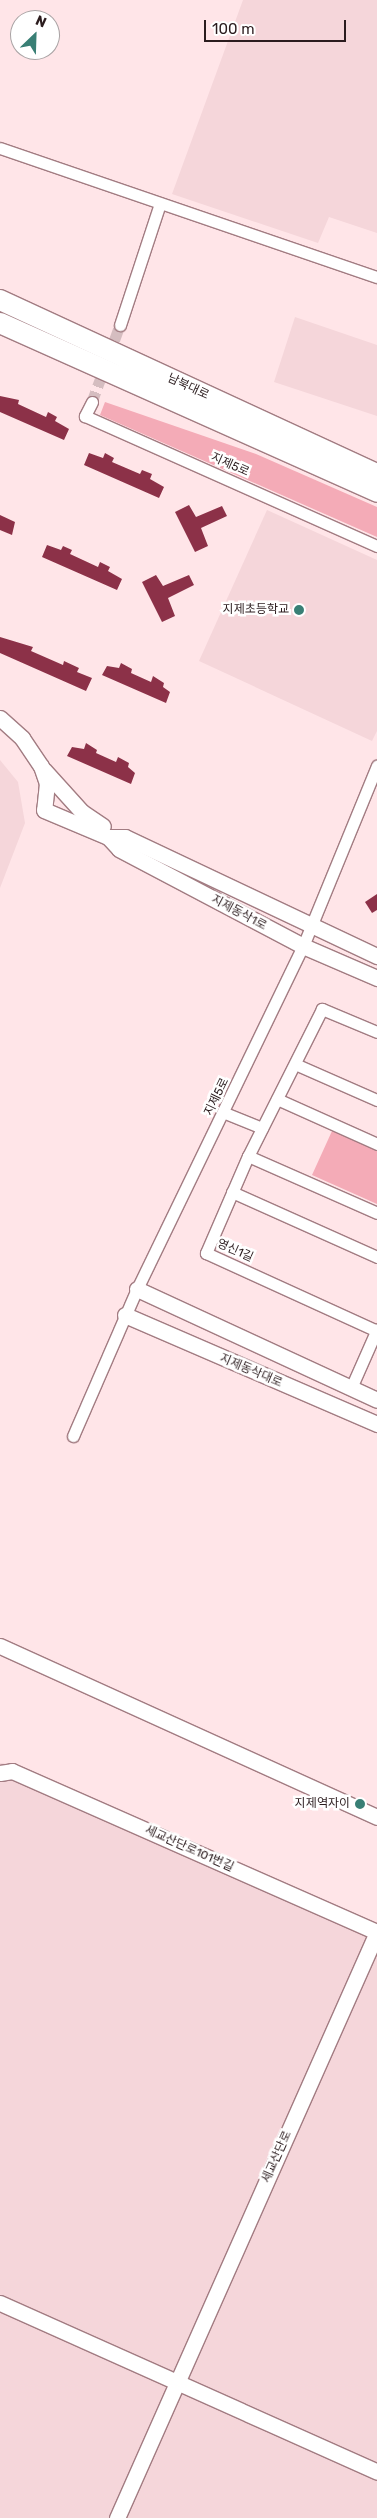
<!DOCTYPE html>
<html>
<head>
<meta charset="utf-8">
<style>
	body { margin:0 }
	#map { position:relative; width:377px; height:2518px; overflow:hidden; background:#ffe5e8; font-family:Rubik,"Noto Sans KR",sans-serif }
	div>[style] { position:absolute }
	.built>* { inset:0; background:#f5d6da }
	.green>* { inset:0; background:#f4abb7 }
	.building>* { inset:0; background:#8c3148 }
	.street-tunnel>* { height:11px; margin-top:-5.5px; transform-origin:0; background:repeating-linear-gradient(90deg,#d5bdc0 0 11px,transparent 0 16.5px) }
	.roads { filter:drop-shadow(1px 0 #a27c82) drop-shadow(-1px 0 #a27c82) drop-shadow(0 1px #a27c82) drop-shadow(0 -1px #a27c82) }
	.street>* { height:11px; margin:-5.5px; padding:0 5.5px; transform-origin:5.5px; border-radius:5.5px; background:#fff }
	.secondary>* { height:15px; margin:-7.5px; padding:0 7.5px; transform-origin:7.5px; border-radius:7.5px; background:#fff }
	.highway>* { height:20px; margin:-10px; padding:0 10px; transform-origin:10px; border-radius:10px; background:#fff }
	.dots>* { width:14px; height:14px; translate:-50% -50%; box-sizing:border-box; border:2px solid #fff; border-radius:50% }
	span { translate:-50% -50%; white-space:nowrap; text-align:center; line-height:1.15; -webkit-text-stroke:5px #fff; paint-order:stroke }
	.street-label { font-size:12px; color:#2b1c1e }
	.poi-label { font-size:12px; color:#2b1c1e }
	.right { translate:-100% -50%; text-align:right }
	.north { position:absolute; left:10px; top:10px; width:50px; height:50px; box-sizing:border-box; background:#fff; border:1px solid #aaa4a5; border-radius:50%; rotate:24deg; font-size:14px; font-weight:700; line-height:20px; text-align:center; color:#2b1c1e }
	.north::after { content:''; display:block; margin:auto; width:18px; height:22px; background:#397f75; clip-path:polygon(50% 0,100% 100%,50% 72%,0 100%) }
	.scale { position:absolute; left:204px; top:20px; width:142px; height:22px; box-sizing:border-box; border:2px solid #2b1c1e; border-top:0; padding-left:6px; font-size:15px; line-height:18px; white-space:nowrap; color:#2b1c1e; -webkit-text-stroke:4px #fff; paint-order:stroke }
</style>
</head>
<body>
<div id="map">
	<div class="built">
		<div style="clip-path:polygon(243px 0,377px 0,377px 233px,329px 217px,318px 243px,172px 194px)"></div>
		<div style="clip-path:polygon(295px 317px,377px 345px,377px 416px,274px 382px)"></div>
		<div style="clip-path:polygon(267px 510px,377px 560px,377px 731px,372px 741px,199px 661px)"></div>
		<div style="clip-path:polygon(0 760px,18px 782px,25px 823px,0 888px)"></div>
		<div style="clip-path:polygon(0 1763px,13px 1764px,377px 1929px,377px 2518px,0 2518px)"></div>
	</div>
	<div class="green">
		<div style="clip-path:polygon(105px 402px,256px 454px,377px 507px,377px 537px,100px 415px)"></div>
		<div style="clip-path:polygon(332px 1131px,377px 1150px,377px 1204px,312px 1175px)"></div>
	</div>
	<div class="building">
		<div style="clip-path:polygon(0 396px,19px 400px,18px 404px,46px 417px,48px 412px,57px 417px,55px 421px,69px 429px,64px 440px,0 412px)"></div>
		<div style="clip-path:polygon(89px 453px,103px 458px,105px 453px,114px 458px,112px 462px,140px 474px,142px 470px,152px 474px,150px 479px,164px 487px,159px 498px,84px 465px)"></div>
		<div style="clip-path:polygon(189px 505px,196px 517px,222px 506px,227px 516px,201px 528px,208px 546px,195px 552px,175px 512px)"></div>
		<div style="clip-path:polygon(0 515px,15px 522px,12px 535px,0 530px)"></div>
		<div style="clip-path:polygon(47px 545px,61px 550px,63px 546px,72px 550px,70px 554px,98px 567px,100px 562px,110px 567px,108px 571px,122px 579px,117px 590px,42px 557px)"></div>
		<div style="clip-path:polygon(156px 575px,163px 586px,189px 575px,194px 585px,168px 598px,175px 616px,162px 622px,142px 582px)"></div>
		<div style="clip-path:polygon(0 637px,33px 647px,31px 651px,63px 665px,64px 661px,79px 668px,77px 672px,92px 678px,86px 691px,0 653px)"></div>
		<div style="clip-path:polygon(121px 663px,132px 669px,131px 673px,151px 682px,153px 676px,164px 683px,163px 687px,170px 692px,166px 703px,102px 675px,107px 666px,119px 668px)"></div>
		<div style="clip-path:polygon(86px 743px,97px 750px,96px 753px,116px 762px,118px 757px,129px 763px,128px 767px,135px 773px,131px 784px,67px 756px,72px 747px,84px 749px)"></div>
		<div style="clip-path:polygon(377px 894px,377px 910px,372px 913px,365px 902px)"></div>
	</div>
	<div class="street-tunnel">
		<div style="left:92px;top:402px;width:82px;rotate:-70deg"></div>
	</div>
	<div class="roads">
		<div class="street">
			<div style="left:0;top:148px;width:398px;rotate:18.9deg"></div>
			<div style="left:120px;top:325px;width:128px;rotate:-71.8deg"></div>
			<div style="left:92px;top:402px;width:16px;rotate:117deg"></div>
			<div style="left:85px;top:416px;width:320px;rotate:24deg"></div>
			<div style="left:377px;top:1032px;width:60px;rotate:-157.3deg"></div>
			<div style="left:322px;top:1009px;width:165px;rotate:116.7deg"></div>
			<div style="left:248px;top:1156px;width:106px;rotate:113.4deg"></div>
			<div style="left:206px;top:1253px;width:188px;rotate:24.5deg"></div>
			<div style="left:295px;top:1064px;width:90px;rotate:23.7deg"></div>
			<div style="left:277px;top:1099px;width:110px;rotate:24.2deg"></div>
			<div style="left:225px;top:1113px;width:40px;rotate:22deg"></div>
			<div style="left:248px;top:1156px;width:141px;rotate:23.8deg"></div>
			<div style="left:232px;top:1192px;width:159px;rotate:24.1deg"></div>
			<div style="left:351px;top:1388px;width:64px;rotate:-66.2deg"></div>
			<div style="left:73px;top:1436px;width:160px;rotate:-66.5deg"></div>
			<div style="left:137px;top:1289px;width:381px;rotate:-64.2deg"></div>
			<div style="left:303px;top:946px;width:195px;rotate:-67.7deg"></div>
		</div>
		<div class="secondary">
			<div style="left:0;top:718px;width:30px;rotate:42deg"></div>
			<div style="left:22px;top:738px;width:34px;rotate:56deg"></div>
			<div style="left:41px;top:766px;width:18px;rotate:71deg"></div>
			<div style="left:47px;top:783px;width:27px;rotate:96deg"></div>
			<div style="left:44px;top:810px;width:69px;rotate:22.9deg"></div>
			<div style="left:108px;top:837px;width:16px;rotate:47deg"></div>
			<div style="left:119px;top:849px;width:208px;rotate:27.8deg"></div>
			<div style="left:303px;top:946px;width:81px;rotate:23.4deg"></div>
			<div style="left:44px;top:770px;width:57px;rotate:47.9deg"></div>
			<div style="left:82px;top:812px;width:25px;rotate:34deg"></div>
			<div style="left:108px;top:837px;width:17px"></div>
			<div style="left:125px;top:837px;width:279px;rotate:25.3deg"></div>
			<div style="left:137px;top:1289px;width:264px;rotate:24.8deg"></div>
			<div style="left:125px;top:1315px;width:275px;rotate:23.4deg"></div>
			<div style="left:0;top:1646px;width:414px;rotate:24.4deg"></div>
			<div style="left:0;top:1773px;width:12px;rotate:-9deg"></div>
			<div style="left:12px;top:1771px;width:399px;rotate:23.8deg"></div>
			<div style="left:0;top:2303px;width:413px;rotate:24.1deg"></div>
			<div style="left:117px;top:2518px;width:641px;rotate:-66.07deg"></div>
		</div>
		<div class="highway">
			<div style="left:0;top:300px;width:415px;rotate:24.8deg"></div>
			<div style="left:0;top:323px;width:413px;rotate:24.1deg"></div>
		</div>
	</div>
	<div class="dots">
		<div style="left:299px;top:610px;background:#397f75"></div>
		<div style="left:360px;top:1804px;background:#397f75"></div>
	</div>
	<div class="street-label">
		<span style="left:188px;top:387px;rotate:25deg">남북대로</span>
		<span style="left:230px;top:465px;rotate:24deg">지제5로</span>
		<span style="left:239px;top:913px;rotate:28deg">지제동삭1로</span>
		<span style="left:217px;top:1097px;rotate:-64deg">지제5로</span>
		<span style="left:235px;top:1251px;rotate:24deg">영신1길</span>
		<span style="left:251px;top:1371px;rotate:23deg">지제동삭대로</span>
		<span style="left:189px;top:1849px;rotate:24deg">세교산단로101번길</span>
		<span style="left:277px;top:2157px;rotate:-66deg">세교산단로</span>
	</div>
	<div class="poi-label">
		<span class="right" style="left:289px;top:610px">지제초등학교</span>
		<span class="right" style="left:350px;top:1804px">지제역자이</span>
	</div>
	<div class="north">N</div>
	<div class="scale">100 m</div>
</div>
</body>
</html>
